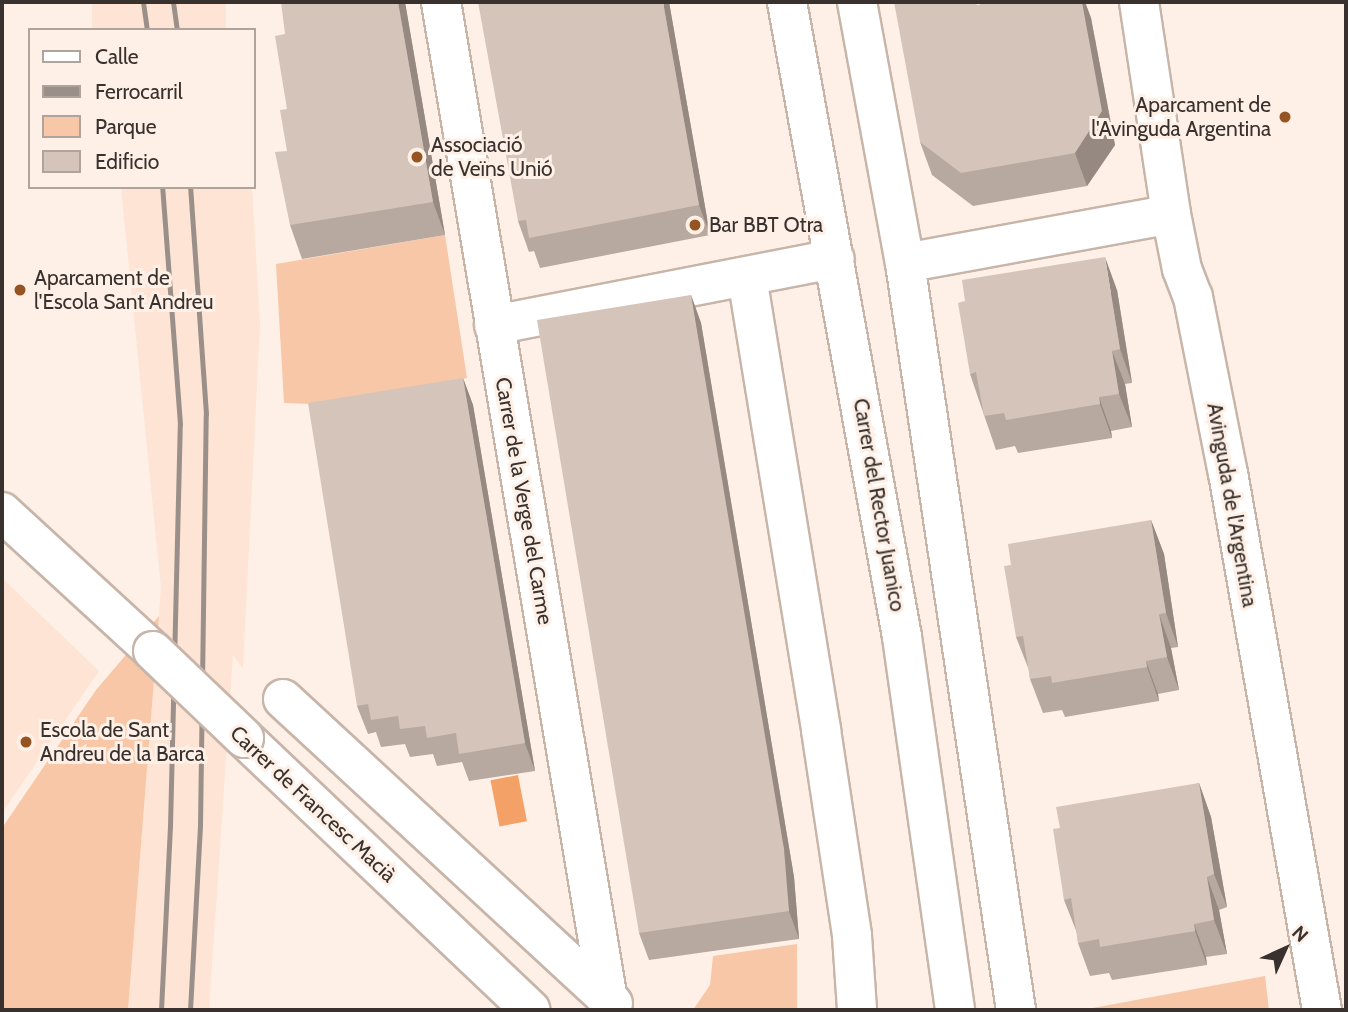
<!DOCTYPE html>
<html>
<head>
<meta charset="utf-8">
<style>
	body { margin:0 }
	#map { position:relative; width:1348px; height:1012px; overflow:hidden; background:#fef0e6; font-family:Cabin,sans-serif }
	div>[style] { position:absolute }
	.built>* { inset:0; background:#fee4d4; transform-origin:0 0 }
	.green>* { inset:0; background:#f8c7a8 }
	.water>* { inset:0; background:#f4a168; transform-origin:0 0 }
	.roads { filter:drop-shadow(2px 0 #c7b5aa) drop-shadow(-2px 0 #c7b5aa) drop-shadow(0 2px #c7b5aa) drop-shadow(0 -2px #c7b5aa) }
	.minor>* { height:38px; margin:-19px; padding:0 19px; transform-origin:19px; border-radius:19px; background:#fff }
	.major>* { height:38px; margin:-19px; padding:0 19px; transform-origin:19px; border-radius:19px; background:#fff }
	.rail>* { height:5px; margin:-2.5px; padding:0 2.5px; transform-origin:2.5px; border-radius:2.5px; background:#9b9089 }
	.bridges { filter:drop-shadow(2px 0 #c7b5aa) drop-shadow(-2px 0 #c7b5aa) drop-shadow(0 2px #c7b5aa) drop-shadow(0 -2px #c7b5aa) }
	.minor-bridge>* { height:38px; margin:-19px; padding:0 19px; transform-origin:19px; border-radius:19px; background:#fff }
	.wall>* { inset:0; background:#b7a99f }
	.shaded-wall>* { inset:0; background:#958982 }
	.building>* { inset:0; background:#d5c4b9 }
	.dots>* { width:19px; height:19px; translate:-50% -50%; box-sizing:border-box; border:4px solid #fef0e6; border-radius:50% }
	span { translate:-50% -50%; white-space:nowrap; text-align:center; line-height:1.15; -webkit-text-stroke:6px #fef0e6; paint-order:stroke }
	.poi-label { font-size:21px; color:#38312d }
	.right { translate:-100% -50%; text-align:right }
	.left { translate:0 -50%; text-align:left }
	.street-label { font-size:21px; color:#38312d }
	.frame { position:absolute; inset:0; border:4px solid #38312d; pointer-events:none }
	.legend { position:absolute; left:28px; top:28px; width:228px; height:161px; box-sizing:border-box; background:#fef0e6; border:2px solid #afa49c; margin:0; padding:9px 12px; list-style:none; font-size:21px; color:#38312d }
	.legend li { display:flex; align-items:center; gap:14px; height:35px }
	.legend b { width:35px; border:2px solid #afa49c }
	.north { position:absolute; left:1250px; top:914px; width:70px; height:70px; -webkit-text-stroke:5px #fef0e6; paint-order:stroke; rotate:45deg; font-size:19px; font-weight:700; line-height:28px; text-align:center; color:#38312d }
	.north::after { content:''; display:block; margin:auto; width:24px; height:32px; background:#38312d; clip-path:polygon(50% 0,100% 100%,50% 72%,0 100%) }
</style>
</head>
<body>
<div id="map">
	<div class="built">
		<div style="left:92px;top:2px;width:134px;height:28px"></div>
		<div style="clip-path:polygon(121px 187px,252px 187px,260px 324px,243px 669px,233px 655px,209px 1010px,128px 1010px,161px 588px)"></div>
		<div style="clip-path:polygon(2px 578px,99px 671px,2px 813px)"></div>
	</div>
	<div class="green">
		<div style="clip-path:polygon(445px 235px,467px 378px,312px 404px,284px 403px,276px 264px)"></div>
		<div style="clip-path:polygon(159px 616px,128px 1010px,2px 1010px,2px 828px,96px 690px)"></div>
		<div style="clip-path:polygon(797px 944px,797px 1010px,693px 1010px,710px 985px,713px 956px)"></div>
		<div style="clip-path:polygon(1265px 976px,1269px 1010px,1082px 1010px)"></div>
	</div>
	<div class="water">
		<div style="left:518px;top:775px;width:47px;height:28px;rotate:79deg"></div>
	</div>
	<div class="roads">
		<div class="minor">
			<div style="left:441px;top:2px;width:1012px;rotate:80.5deg"></div>
			<div style="left:857px;top:2px;width:265px;rotate:79.6deg"></div>
			<div style="left:905px;top:263px;width:755px;rotate:81.55deg"></div>
			<div style="left:1139px;top:2px;width:214px;rotate:81.4deg"></div>
			<div style="left:1171px;top:214px;width:56px;rotate:78.7deg"></div>
			<div style="left:1182px;top:269px;width:30px;rotate:69deg"></div>
			<div style="left:1193px;top:297px;width:179px;rotate:78.8deg"></div>
			<div style="left:1228px;top:473px;width:545px;rotate:80.07deg"></div>
			<div style="left:905px;top:263px;width:270px;rotate:-10.4deg"></div>
			<div style="left:747px;top:277px;width:459px;rotate:80.7deg"></div>
			<div style="left:821px;top:730px;width:208px;rotate:81.4deg"></div>
			<div style="left:852px;top:936px;width:74px;rotate:86.1deg"></div>
			<div style="left:494px;top:325px;width:347px;rotate:-11deg"></div>
			<div style="left:2px;top:512px;width:205px;rotate:42.6deg"></div>
			<div style="left:283px;top:699px;width:449px;rotate:42.7deg"></div>
			<div style="left:244px;top:738px;width:395px;rotate:43.5deg"></div>
		</div>
		<div class="major">
			<div style="left:787px;top:2px;width:645px;rotate:79.73deg"></div>
			<div style="left:902px;top:637px;width:377px;rotate:81.9deg"></div>
		</div>
	</div>
	<div class="rail">
		<div style="left:143px;top:2px;width:28px;rotate:82deg"></div>
		<div style="left:173px;top:2px;width:28px;rotate:82deg"></div>
		<div style="left:161px;top:1010px;width:184px;rotate:-87.2deg"></div>
		<div style="left:170px;top:826px;width:402px;rotate:-88.6deg"></div>
		<div style="left:180px;top:424px;width:238px;rotate:-94.3deg"></div>
		<div style="left:190px;top:1010px;width:184px;rotate:-86.9deg"></div>
		<div style="left:200px;top:826px;width:412px;rotate:-89.2deg"></div>
		<div style="left:206px;top:414px;width:228px;rotate:-94deg"></div>
	</div>
	<div class="bridges">
		<div class="minor-bridge">
			<div style="left:153px;top:651px;width:126px;rotate:43.7deg"></div>
		</div>
	</div>
	<div class="wall">
		<div style="clip-path:polygon(405px 2px,445px 235px,302px 259px,290px 225px,285px 34px)"></div>
		<div style="clip-path:polygon(669px 2px,710px 235px,540px 268px,534px 251px,529px 252px,518px 221px)"></div>
		<div style="clip-path:polygon(993px 2px,1085px 2px,1091px 18px,1115px 145px,1087px 186px,973px 206px,932px 175px,920px 142px,981px 4px)"></div>
		<div style="clip-path:polygon(1117px 290px,1132px 383px,1125px 384px,1132px 427px,1111px 431px,1112px 438px,1018px 453px,1015px 446px,996px 450px,970px 374px)"></div>
		<div style="clip-path:polygon(691px 295px,701px 323px,794px 877px,799px 939px,649px 960px,639px 933px)"></div>
		<div style="clip-path:polygon(463px 378px,473px 405px,535px 771px,469px 781px,462px 762px,437px 766px,433px 754px,410px 757px,405px 744px,381px 747px,376px 732px,368px 734px,357px 706px)"></div>
		<div style="clip-path:polygon(1151px 520px,1164px 554px,1178px 647px,1171px 648px,1179px 690px,1158px 694px,1159px 701px,1065px 717px,1062px 710px,1043px 713px,1030px 679px,1029px 670px,1016px 637px)"></div>
		<div style="clip-path:polygon(1199px 783px,1211px 817px,1227px 907px,1219px 910px,1227px 954px,1206px 957px,1207px 965px,1112px 980px,1109px 973px,1090px 976px,1078px 943px,1077px 933px,1064px 900px,1060px 828px)"></div>
	</div>
	<div class="shaded-wall">
		<div style="clip-path:polygon(398px 2px,405px 2px,445px 235px,433px 202px)"></div>
		<div style="clip-path:polygon(663px 2px,669px 2px,710px 235px,699px 205px)"></div>
		<div style="clip-path:polygon(1082px 2px,1085px 2px,1091px 18px,1115px 145px,1087px 186px,1075px 153px)"></div>
		<div style="clip-path:polygon(1105px 257px,1117px 290px,1132px 383px,1120px 349px)"></div>
		<div style="clip-path:polygon(691px 295px,701px 323px,794px 877px,799px 939px,789px 911px)"></div>
		<div style="clip-path:polygon(1112px 351px,1125px 384px,1132px 427px,1119px 394px)"></div>
		<div style="clip-path:polygon(463px 378px,473px 405px,535px 771px,525px 743px)"></div>
		<div style="clip-path:polygon(1099px 397px,1111px 431px,1112px 438px,1100px 404px)"></div>
		<div style="clip-path:polygon(1151px 520px,1164px 554px,1178px 647px,1166px 613px)"></div>
		<div style="clip-path:polygon(1159px 614px,1171px 648px,1179px 690px,1167px 657px)"></div>
		<div style="clip-path:polygon(1146px 661px,1158px 694px,1159px 701px,1147px 667px)"></div>
		<div style="clip-path:polygon(1199px 783px,1211px 817px,1227px 907px,1214px 874px)"></div>
		<div style="clip-path:polygon(1207px 877px,1219px 910px,1227px 954px,1214px 920px)"></div>
		<div style="clip-path:polygon(1194px 924px,1206px 957px,1207px 965px,1195px 931px)"></div>
	</div>
	<div class="building">
		<div style="clip-path:polygon(281px 2px,398px 2px,433px 202px,290px 225px,275px 152px,287px 151px,280px 110px,287px 109px,275px 36px,285px 34px)"></div>
		<div style="clip-path:polygon(478px 2px,663px 2px,699px 205px,529px 238px,526px 220px,518px 221px)"></div>
		<div style="clip-path:polygon(894px 2px,976px 2px,977px 5px,993px 2px,1082px 2px,1102px 111px,1075px 153px,961px 173px,920px 142px)"></div>
		<div style="clip-path:polygon(1105px 257px,1120px 349px,1112px 351px,1119px 394px,1099px 397px,1100px 404px,1006px 420px,1004px 413px,984px 416px,976px 372px,970px 374px,958px 303px,965px 301px,962px 280px)"></div>
		<div style="clip-path:polygon(691px 295px,784px 849px,789px 911px,639px 933px,537px 320px)"></div>
		<div style="clip-path:polygon(463px 378px,525px 743px,459px 754px,456px 733px,427px 738px,425px 726px,400px 729px,398px 716px,371px 720px,368px 704px,357px 706px,308px 403px)"></div>
		<div style="clip-path:polygon(1151px 520px,1166px 613px,1159px 614px,1167px 657px,1146px 661px,1147px 667px,1052px 683px,1051px 676px,1030px 679px,1023px 636px,1016px 637px,1004px 566px,1011px 565px,1008px 544px)"></div>
		<div style="clip-path:polygon(1199px 783px,1214px 874px,1207px 877px,1214px 920px,1194px 924px,1195px 931px,1100px 947px,1099px 939px,1078px 943px,1071px 898px,1064px 900px,1053px 829px,1060px 828px,1056px 807px)"></div>
	</div>
	<div class="dots">
		<div style="left:1285px;top:117px;background:#965422"></div>
		<div style="left:417px;top:157px;background:#965422"></div>
		<div style="left:695px;top:225px;background:#965422"></div>
		<div style="left:20px;top:290px;background:#965422"></div>
		<div style="left:26px;top:742px;background:#965422"></div>
	</div>
	<div class="poi-label">
		<span class="right" style="left:1271px;top:117px">Aparcament de<br>l'Avinguda Argentina</span>
		<span class="left" style="left:431px;top:157px">Associació<br>de Veïns Unió</span>
		<span class="left" style="left:709px;top:225px">Bar BBT Otra</span>
		<span class="left" style="left:34px;top:290px">Aparcament de<br>l'Escola Sant Andreu</span>
		<span class="left" style="left:40px;top:742px">Escola de Sant<br>Andreu de la Barca</span>
	</div>
	<div class="street-label">
		<span style="left:524px;top:501px;rotate:80deg">Carrer de la Verge del Carme</span>
		<span style="left:879px;top:505px;rotate:80deg">Carrer del Rector Juanico</span>
		<span style="left:1232px;top:505px;rotate:80deg">Avinguda de l'Argentina</span>
		<span style="left:313px;top:804px;rotate:43deg">Carrer de Francesc Macià</span>
	</div>
	<div class="frame"></div>
	<ul class="legend">
	<li><b style="height:9px;background:#fff"></b>Calle</li>
	<li><b style="height:9px;background:#9b9089"></b>Ferrocarril</li>
	<li><b style="height:19px;background:#f8c7a8"></b>Parque</li>
	<li><b style="height:19px;background:#d5c4b9"></b>Edificio</li>
	</ul>
	<div class="north">N</div>
</div>
</body>
</html>
